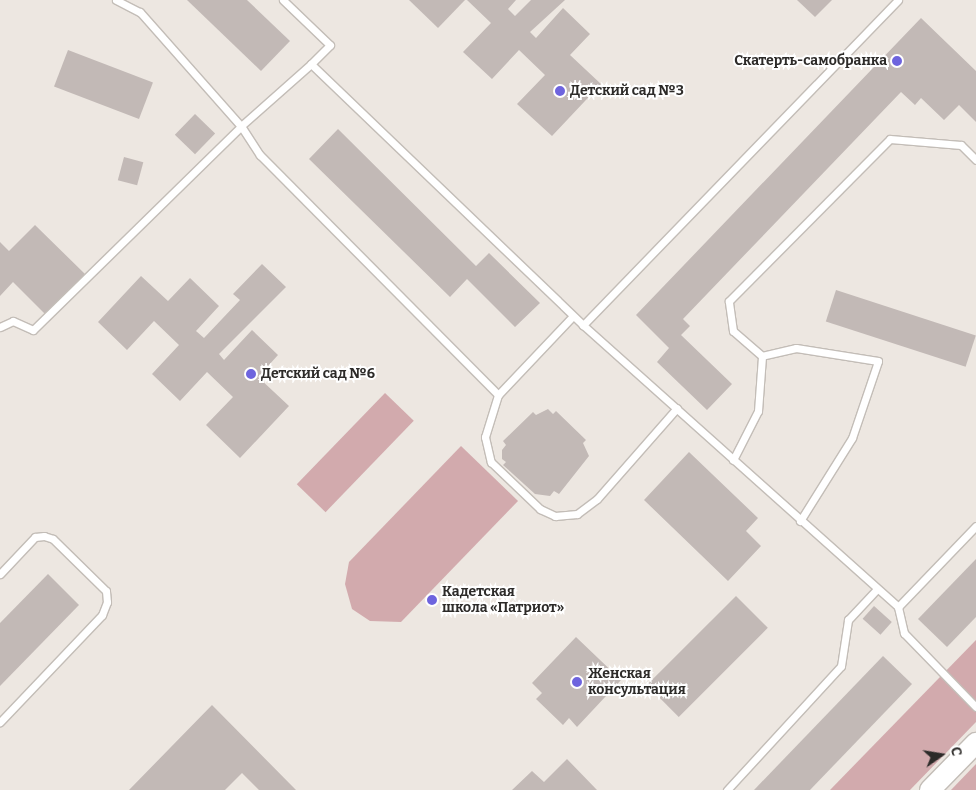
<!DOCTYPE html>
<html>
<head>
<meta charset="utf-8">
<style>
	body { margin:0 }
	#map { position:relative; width:976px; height:790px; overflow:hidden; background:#ede7e1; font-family:Bitter,serif }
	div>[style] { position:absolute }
	.green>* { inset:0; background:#d2aaad; transform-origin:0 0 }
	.building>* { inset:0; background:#c2b9b6; transform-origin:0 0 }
	.roads { filter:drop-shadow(1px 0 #c3bdb7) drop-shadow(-1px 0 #c3bdb7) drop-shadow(0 1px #c3bdb7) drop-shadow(0 -1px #c3bdb7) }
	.service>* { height:7px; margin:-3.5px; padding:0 3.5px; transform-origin:3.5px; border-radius:3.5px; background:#fff }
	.secondary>* { height:20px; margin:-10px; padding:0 10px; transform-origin:10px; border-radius:10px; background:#fff }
	.dots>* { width:14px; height:14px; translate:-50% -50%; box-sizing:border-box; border:2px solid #fff; border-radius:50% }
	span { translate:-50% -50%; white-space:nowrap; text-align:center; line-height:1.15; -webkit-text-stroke:4px #fff; paint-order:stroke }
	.poi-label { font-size:14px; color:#2d2b29; font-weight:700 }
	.right { translate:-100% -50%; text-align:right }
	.left { translate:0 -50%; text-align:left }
	.north { position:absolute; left:916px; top:730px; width:50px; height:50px; -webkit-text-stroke:4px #fff; paint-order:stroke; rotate:77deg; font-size:14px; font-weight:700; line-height:20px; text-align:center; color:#2d2b29 }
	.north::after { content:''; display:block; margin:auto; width:18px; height:22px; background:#2d2b29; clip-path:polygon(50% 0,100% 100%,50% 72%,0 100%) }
</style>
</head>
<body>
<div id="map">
	<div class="green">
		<div style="left:385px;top:393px;width:40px;height:127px;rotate:44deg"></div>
		<div style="clip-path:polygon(461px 446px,518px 501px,401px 622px,370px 621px,352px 609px,345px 584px,349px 562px)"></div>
		<div style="clip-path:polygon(976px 640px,976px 722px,910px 790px,830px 790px)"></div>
		<div style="clip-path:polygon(976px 764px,976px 790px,951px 790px)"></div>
	</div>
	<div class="building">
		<div style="clip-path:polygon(187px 0,247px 0,290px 41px,261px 71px)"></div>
		<div style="clip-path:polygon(409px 0,465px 0,438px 28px)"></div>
		<div style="clip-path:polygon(467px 0,516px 0,508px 9px,515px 16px,531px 0,565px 0,530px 32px,536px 38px,563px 8px,590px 34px,570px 55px,601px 84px,552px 136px,517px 104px,545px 75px,519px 50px,492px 79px,463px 52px,491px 23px)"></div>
		<div style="clip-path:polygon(797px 0,832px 0,815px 17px)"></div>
		<div style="clip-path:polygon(921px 18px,976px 71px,976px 122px,959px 105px,944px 120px,921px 98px,915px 105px,901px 92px,683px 319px,690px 326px,681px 335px,732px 384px,707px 410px,657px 362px,669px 348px,636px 315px)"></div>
		<div style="left:68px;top:50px;width:91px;height:39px;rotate:21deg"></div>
		<div style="left:195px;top:114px;width:28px;height:29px;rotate:44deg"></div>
		<div style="clip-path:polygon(338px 129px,476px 266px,489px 253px,540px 303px,515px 327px,467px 279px,450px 297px,309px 159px)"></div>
		<div style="left:124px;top:157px;width:20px;height:24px;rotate:15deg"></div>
		<div style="clip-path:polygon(35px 225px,85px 274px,46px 315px,13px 282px,0 296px,0 242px,9px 251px)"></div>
		<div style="clip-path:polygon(262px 264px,286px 287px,219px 354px,224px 360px,252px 330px,278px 355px,258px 377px,289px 406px,240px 458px,206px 425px,233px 397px,207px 372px,180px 401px,152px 374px,179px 345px,154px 321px,127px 350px,98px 322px,141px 276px,168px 301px,190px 278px,219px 306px,196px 331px,204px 338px,240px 300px,233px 294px)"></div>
		<div style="left:836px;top:290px;width:147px;height:33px;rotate:18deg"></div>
		<div style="clip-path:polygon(548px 409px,553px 414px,556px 411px,586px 440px,583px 443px,589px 456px,559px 494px,554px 491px,550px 496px,535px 494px,503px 465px,506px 462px,502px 459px,502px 450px,506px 445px,503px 441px,533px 412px,536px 415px)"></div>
		<div style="clip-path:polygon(689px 452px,758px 518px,746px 531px,761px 546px,728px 581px,644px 500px)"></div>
		<div style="clip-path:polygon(976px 559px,976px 617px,947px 647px,918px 619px)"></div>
		<div style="clip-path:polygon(48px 574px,79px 605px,0 686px,0 623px)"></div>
		<div style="left:736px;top:596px;width:45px;height:126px;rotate:45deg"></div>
		<div style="left:874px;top:606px;width:24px;height:17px;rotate:42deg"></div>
		<div style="clip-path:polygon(576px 637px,621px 680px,577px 727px,569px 718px,563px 725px,536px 699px,542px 693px,532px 683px)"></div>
		<div style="clip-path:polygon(883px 656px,912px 684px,810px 790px,754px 790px)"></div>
		<div style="clip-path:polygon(212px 705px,296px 790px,259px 790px,242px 773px,225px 790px,129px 790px)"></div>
		<div style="clip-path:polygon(567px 759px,597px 790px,512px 790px,532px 771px,544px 782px)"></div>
	</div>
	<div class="roads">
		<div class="service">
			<div style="left:116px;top:0;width:27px;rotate:27deg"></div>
			<div style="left:140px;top:12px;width:152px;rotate:48.5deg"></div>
			<div style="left:241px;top:126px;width:94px;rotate:-41.5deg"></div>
			<div style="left:311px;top:64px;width:377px;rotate:43.8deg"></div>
			<div style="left:283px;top:0;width:65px;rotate:43.8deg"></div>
			<div style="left:330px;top:45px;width:27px;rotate:135deg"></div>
			<div style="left:898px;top:0;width:453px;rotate:134.1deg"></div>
			<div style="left:583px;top:325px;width:423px;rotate:41.8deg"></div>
			<div style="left:898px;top:607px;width:27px;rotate:77deg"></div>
			<div style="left:904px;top:633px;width:103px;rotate:45.8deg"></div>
			<div style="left:0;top:327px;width:14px;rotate:-25deg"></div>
			<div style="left:13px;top:321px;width:22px;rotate:24deg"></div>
			<div style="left:33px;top:330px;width:291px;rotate:-44.4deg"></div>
			<div style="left:241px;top:126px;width:35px;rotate:57deg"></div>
			<div style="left:260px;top:155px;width:338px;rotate:45.2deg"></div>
			<div style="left:498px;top:395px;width:108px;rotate:-46.5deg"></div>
			<div style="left:498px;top:395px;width:44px;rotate:107.2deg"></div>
			<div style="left:485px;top:437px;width:26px;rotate:77deg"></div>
			<div style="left:491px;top:462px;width:68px;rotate:43.8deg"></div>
			<div style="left:540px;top:509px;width:17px;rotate:25deg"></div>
			<div style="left:555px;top:516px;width:22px;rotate:-5deg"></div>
			<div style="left:577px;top:514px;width:25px;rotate:-37deg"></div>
			<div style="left:597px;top:499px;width:121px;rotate:-48.7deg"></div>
			<div style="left:733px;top:460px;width:55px;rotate:-63deg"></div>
			<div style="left:758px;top:411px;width:55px;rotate:-85.8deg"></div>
			<div style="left:800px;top:521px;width:98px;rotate:-57.9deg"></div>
			<div style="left:852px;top:438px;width:81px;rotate:-71.3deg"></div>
			<div style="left:878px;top:361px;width:83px;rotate:-171deg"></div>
			<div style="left:796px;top:348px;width:35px;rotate:167deg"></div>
			<div style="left:762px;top:356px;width:38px;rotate:-139deg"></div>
			<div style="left:733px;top:331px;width:30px;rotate:-98deg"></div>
			<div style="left:729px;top:301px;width:228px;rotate:-45.2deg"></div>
			<div style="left:890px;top:139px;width:71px;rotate:4.8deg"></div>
			<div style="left:961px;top:145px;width:21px;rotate:45deg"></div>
			<div style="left:0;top:574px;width:51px;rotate:-46.6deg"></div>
			<div style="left:35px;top:537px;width:9px;rotate:-6deg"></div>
			<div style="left:44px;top:536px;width:9px;rotate:18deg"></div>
			<div style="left:53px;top:539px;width:74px;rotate:44.5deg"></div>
			<div style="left:106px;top:591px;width:11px;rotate:85deg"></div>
			<div style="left:107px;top:602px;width:14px;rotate:111deg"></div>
			<div style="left:102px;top:615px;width:148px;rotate:133.6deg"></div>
			<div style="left:898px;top:607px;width:112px;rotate:-46.1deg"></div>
			<div style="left:727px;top:790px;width:168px;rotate:-47.4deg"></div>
			<div style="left:841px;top:666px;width:47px;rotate:-81.3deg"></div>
			<div style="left:848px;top:620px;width:42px;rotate:-46.9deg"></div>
		</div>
		<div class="secondary">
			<div style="left:930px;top:790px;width:66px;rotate:-45.6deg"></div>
		</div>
	</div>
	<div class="dots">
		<div style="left:897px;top:61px;background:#6e64de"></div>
		<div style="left:560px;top:91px;background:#6e64de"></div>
		<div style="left:251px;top:374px;background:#6e64de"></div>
		<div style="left:432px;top:600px;background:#6e64de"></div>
		<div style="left:577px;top:682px;background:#6e64de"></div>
	</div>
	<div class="poi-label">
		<span class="right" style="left:887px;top:61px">Скатерть-самобранка</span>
		<span class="left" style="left:570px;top:91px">Детский сад №3</span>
		<span class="left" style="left:261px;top:374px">Детский сад №6</span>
		<span class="left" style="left:442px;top:600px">Кадетская<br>школа «Патриот»</span>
		<span class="left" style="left:588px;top:682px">Женская<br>консультация</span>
	</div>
	<div class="north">С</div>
</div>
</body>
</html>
